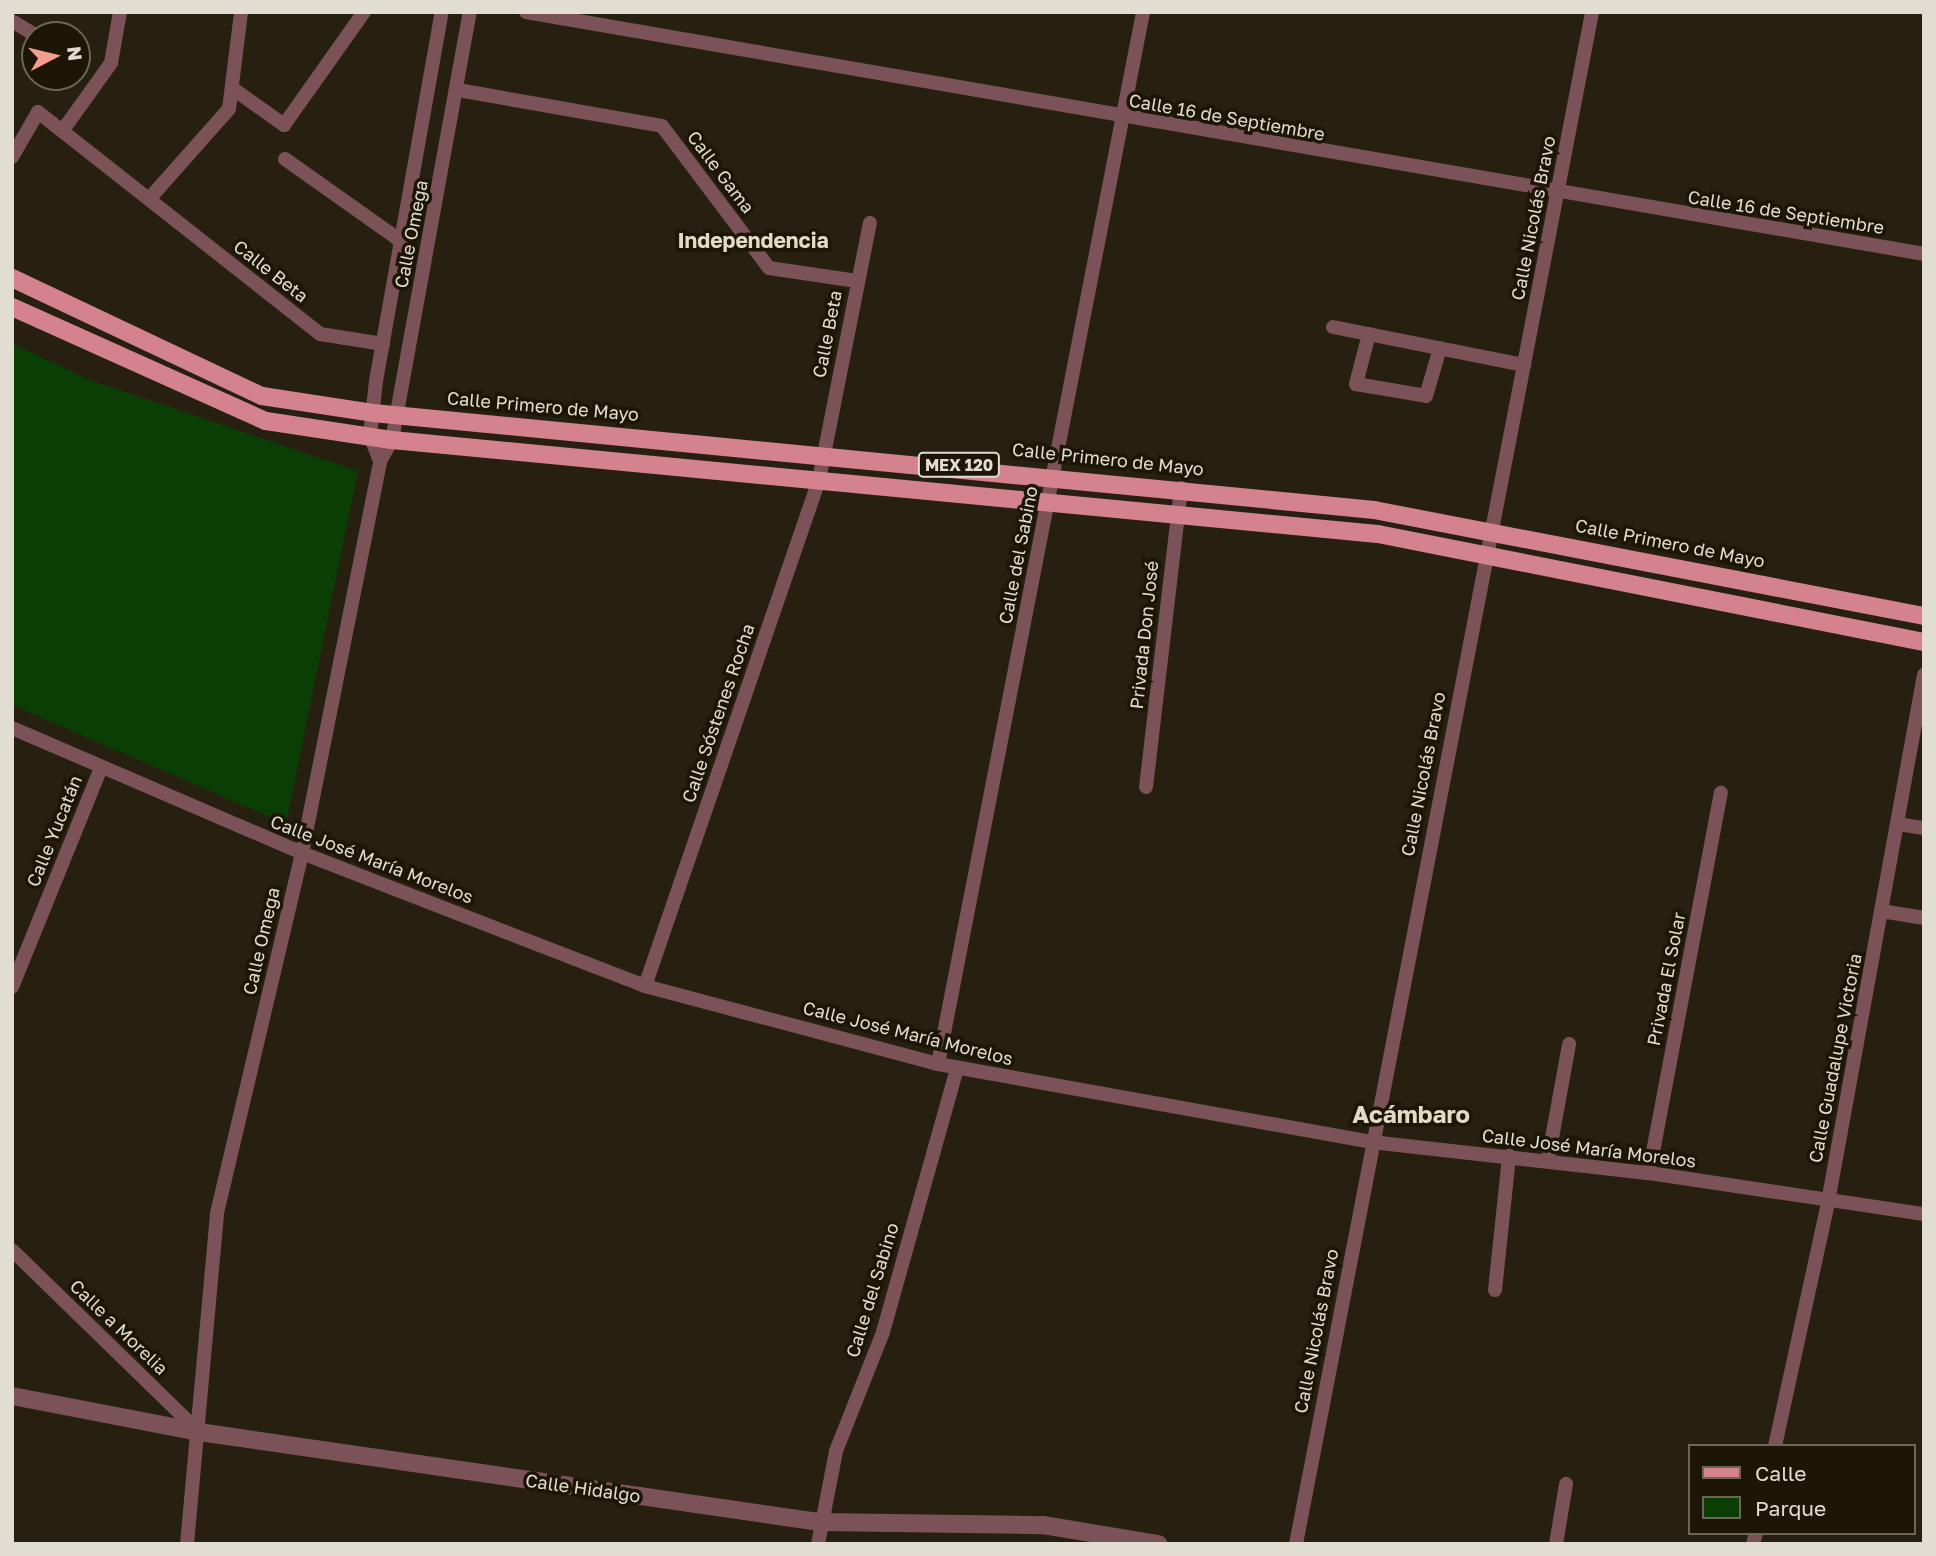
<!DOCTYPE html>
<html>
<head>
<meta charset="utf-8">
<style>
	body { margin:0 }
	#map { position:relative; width:1936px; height:1556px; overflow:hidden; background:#271f0f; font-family:"Golos Text",sans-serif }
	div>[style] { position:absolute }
	.green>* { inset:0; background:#0b3e05 }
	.minor>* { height:14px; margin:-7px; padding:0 7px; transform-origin:7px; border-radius:7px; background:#7a5257 }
	.tertiary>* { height:18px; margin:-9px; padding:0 9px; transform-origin:9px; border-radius:9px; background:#7a5257 }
	.primary>* { height:18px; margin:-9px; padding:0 9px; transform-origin:9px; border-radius:9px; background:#d4838e }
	span { translate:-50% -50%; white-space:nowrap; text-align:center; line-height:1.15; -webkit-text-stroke:7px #1d1606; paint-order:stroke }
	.shield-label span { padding:2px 5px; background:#1d1606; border:2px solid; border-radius:5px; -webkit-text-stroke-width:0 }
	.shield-label { font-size:16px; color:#e2ddd3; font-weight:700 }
	.street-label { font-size:18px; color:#e2ddd3 }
	.quarter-label { font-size:21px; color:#e4dbc6; font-weight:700 }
	.district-label { font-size:24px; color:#e4dbc6; font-weight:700 }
	.frame { position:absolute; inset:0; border:14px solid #e2ddd3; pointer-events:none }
	.legend { position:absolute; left:1688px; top:1444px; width:228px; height:91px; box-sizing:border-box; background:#1d1606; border:2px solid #6c6658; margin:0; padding:9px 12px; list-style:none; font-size:21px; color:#e2ddd3 }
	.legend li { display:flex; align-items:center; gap:14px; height:35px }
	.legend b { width:35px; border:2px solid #6c6658 }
	.north { position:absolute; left:21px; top:21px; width:70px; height:70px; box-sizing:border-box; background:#1d1606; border:2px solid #6c6658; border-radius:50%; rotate:83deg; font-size:19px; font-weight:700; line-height:28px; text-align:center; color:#e2ddd3 }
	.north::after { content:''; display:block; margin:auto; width:24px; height:32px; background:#f59c91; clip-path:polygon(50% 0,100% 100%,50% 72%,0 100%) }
</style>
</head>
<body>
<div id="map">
	<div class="green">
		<div style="clip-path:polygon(12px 343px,87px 379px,358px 471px,286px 824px,12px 705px)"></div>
	</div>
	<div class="minor">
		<div style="left:526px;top:12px;width:1419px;rotate:9.82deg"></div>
		<div style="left:12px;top:21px;width:27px;rotate:31deg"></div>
		<div style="left:232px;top:88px;width:64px;rotate:35.4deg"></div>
		<div style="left:284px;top:125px;width:138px;rotate:-54.7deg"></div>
		<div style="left:458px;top:90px;width:207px;rotate:10deg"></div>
		<div style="left:662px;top:126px;width:178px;rotate:53deg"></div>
		<div style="left:769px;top:268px;width:89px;rotate:8.4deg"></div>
		<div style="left:63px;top:130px;width:82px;rotate:-54.4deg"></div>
		<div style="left:111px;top:63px;width:52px;rotate:-80deg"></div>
		<div style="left:12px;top:157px;width:52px;rotate:-60deg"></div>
		<div style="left:38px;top:112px;width:359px;rotate:38.2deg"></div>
		<div style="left:320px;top:334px;width:64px;rotate:9deg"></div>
		<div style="left:285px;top:159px;width:142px;rotate:35.3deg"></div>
		<div style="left:149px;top:199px;width:120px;rotate:-48.4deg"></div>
		<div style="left:229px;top:109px;width:98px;rotate:-82.9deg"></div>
		<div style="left:1333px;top:327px;width:195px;rotate:11.3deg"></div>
		<div style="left:1369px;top:334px;width:52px;rotate:104.6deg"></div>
		<div style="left:1356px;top:384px;width:71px;rotate:9.7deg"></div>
		<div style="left:1426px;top:396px;width:50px;rotate:-73.7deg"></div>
		<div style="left:380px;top:461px;width:27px;rotate:-112deg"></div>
		<div style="left:370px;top:436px;width:55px;rotate:-83.8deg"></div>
		<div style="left:376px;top:381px;width:375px;rotate:-79.9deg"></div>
		<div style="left:12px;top:728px;width:316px;rotate:23.3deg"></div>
		<div style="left:302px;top:853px;width:368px;rotate:21.2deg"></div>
		<div style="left:645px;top:986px;width:303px;rotate:14.9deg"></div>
		<div style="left:938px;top:1064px;width:440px;rotate:10.2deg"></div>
		<div style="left:1371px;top:1142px;width:280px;rotate:6.4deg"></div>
		<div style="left:1649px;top:1173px;width:278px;rotate:8.5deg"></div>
		<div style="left:1146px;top:787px;width:301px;rotate:-83.3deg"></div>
		<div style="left:1898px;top:824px;width:26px;rotate:9deg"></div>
		<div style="left:1881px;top:911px;width:44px;rotate:9.2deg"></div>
		<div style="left:645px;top:986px;width:535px;rotate:-71.02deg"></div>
		<div style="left:819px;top:480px;width:262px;rotate:-78.8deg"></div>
		<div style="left:12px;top:987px;width:236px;rotate:-67.9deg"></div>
		<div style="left:938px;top:1064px;width:1072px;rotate:-78.97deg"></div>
		<div style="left:1548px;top:1160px;width:118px;rotate:-79.7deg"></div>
		<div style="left:1649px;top:1173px;width:387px;rotate:-79.3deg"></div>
		<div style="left:12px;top:1250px;width:261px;rotate:44.2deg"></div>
		<div style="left:1495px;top:1290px;width:135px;rotate:-84deg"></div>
		<div style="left:1775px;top:1446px;width:250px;rotate:-77.7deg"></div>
		<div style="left:1828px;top:1202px;width:536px;rotate:-79.68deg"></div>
		<div style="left:187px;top:1544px;width:332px;rotate:-84.8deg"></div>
		<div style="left:217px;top:1213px;width:370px;rotate:-76.7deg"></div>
		<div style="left:302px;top:853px;width:400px;rotate:-78.7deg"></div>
		<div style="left:380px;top:461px;width:24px;rotate:-60deg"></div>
		<div style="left:392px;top:440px;width:435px;rotate:-79.7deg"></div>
		<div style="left:818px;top:1544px;width:95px;rotate:-79deg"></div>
		<div style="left:836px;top:1451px;width:128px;rotate:-68.4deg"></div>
		<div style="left:883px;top:1332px;width:274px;rotate:-74.3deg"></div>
		<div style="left:1296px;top:1544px;width:1560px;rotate:-79.06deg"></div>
		<div style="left:1556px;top:1544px;width:61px;rotate:-80.5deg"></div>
		<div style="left:1753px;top:1544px;width:11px;rotate:-75deg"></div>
	</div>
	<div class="tertiary">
		<div style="left:12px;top:1396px;width:190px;rotate:10.9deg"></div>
		<div style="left:199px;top:1432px;width:626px;rotate:8.26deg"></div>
		<div style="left:819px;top:1522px;width:224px;rotate:0.8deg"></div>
		<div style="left:1043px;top:1525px;width:117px;rotate:9.4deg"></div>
	</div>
	<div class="primary">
		<div style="left:12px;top:278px;width:276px;rotate:25.3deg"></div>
		<div style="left:262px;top:396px;width:112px;rotate:8.7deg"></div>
		<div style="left:373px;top:413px;width:1006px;rotate:5.53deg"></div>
		<div style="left:1374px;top:510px;width:560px;rotate:10.91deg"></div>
		<div style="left:12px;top:307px;width:278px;rotate:24.2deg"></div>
		<div style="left:266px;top:421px;width:127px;rotate:8.6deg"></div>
		<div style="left:392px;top:440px;width:990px;rotate:5.45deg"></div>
		<div style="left:1378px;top:534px;width:557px;rotate:11.19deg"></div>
	</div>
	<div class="shield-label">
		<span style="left:959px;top:465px">MEX 120</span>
	</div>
	<div class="street-label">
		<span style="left:1227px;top:117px;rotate:10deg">Calle 16 de Septiembre</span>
		<span style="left:721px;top:172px;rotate:53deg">Calle Gama</span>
		<span style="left:1786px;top:212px;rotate:9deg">Calle 16 de Septiembre</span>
		<span style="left:1533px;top:218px;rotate:-79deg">Calle Nicolás Bravo</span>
		<span style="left:411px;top:234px;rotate:-79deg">Calle Omega</span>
		<span style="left:271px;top:271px;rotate:38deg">Calle Beta</span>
		<span style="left:827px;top:334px;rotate:-79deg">Calle Beta</span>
		<span style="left:543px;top:406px;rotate:5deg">Calle Primero de Mayo</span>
		<span style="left:1108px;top:459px;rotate:6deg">Calle Primero de Mayo</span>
		<span style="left:1670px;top:543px;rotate:11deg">Calle Primero de Mayo</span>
		<span style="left:1018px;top:555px;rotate:-79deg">Calle del Sabino</span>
		<span style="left:1144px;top:635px;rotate:-84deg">Privada Don José</span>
		<span style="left:718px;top:713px;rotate:-71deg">Calle Sóstenes Rocha</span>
		<span style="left:1423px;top:774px;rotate:-79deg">Calle Nicolás Bravo</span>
		<span style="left:54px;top:831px;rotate:-68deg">Calle Yucatán</span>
		<span style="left:372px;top:859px;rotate:21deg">Calle José María Morelos</span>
		<span style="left:261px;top:941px;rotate:-77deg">Calle Omega</span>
		<span style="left:1666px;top:979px;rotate:-79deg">Privada El Solar</span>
		<span style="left:908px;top:1033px;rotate:14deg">Calle José María Morelos</span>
		<span style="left:1835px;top:1058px;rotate:-79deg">Calle Guadalupe Victoria</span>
		<span style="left:1589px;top:1148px;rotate:7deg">Calle José María Morelos</span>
		<span style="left:872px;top:1290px;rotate:-73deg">Calle del Sabino</span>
		<span style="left:119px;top:1327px;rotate:44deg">Calle a Morelia</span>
		<span style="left:1316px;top:1331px;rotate:-79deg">Calle Nicolás Bravo</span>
		<span style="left:583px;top:1488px;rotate:8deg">Calle Hidalgo</span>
	</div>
	<div class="quarter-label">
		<span style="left:753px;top:240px">Independencia</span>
	</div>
	<div class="district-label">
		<span style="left:1411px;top:1114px">Acámbaro</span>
	</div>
	<div class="frame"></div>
	<ul class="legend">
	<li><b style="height:9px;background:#d4838e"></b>Calle</li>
	<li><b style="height:19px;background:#0b3e05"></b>Parque</li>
	</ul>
	<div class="north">N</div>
</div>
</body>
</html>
